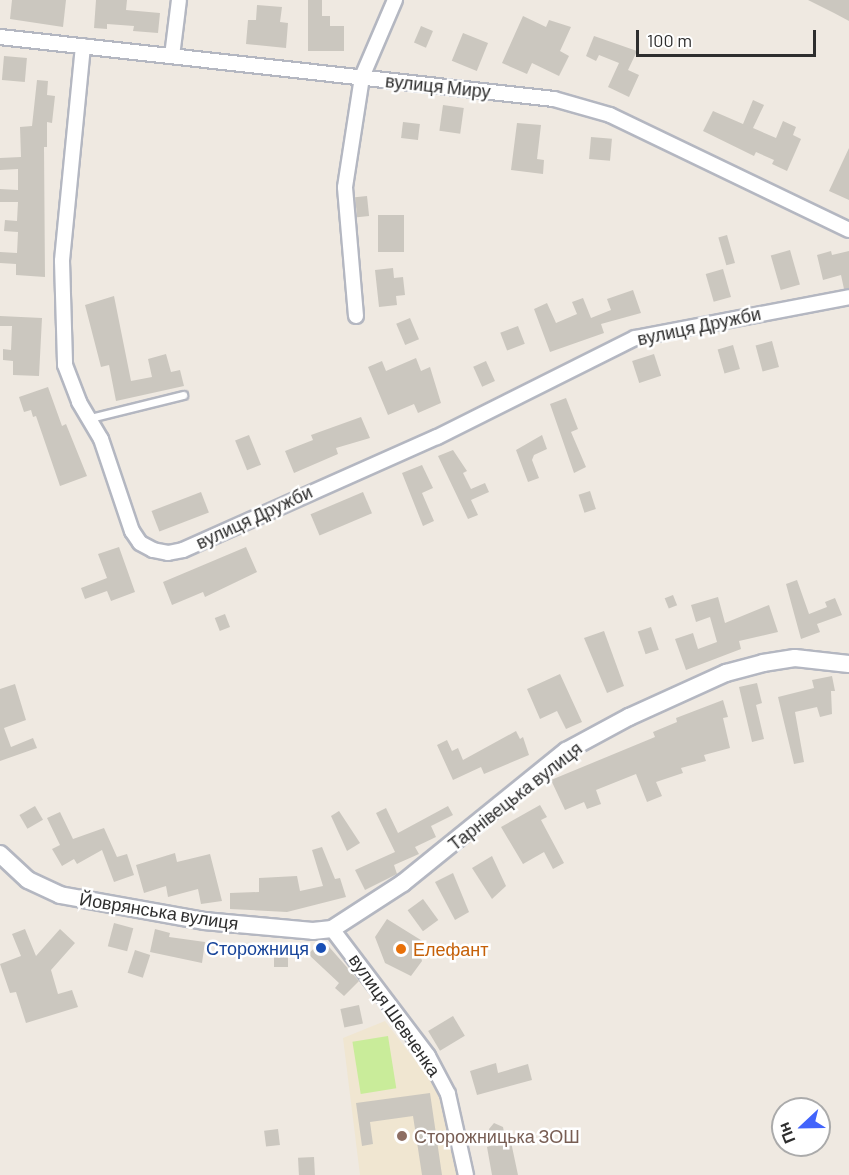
<!DOCTYPE html>
<html>
<head>
<meta charset="utf-8">
<style>
	body { margin:0 }
	#map { position:relative; width:849px; height:1175px; overflow:hidden; background:#efe9e1; font-family:Barlow,sans-serif }
	div>[style] { position:absolute }
	.education>* { inset:0; background:#f0e6d1 }
	.pitch>* { inset:0; background:#c9ec9a; transform-origin:0 0 }
	.building>* { inset:0; background:#cbc7bf; transform-origin:0 0 }
	.roads { filter:drop-shadow(2px 0 #b4b7c1) drop-shadow(-2px 0 #b4b7c1) drop-shadow(0 2px #b4b7c1) drop-shadow(0 -2px #b4b7c1) }
	.service>* { height:7px; margin:-3.5px; padding:0 3.5px; transform-origin:3.5px; border-radius:3.5px; background:#fff }
	.minor>* { height:14px; margin:-7px; padding:0 7px; transform-origin:7px; border-radius:7px; background:#fff }
	.tertiary>* { height:16px; margin:-8px; padding:0 8px; transform-origin:8px; border-radius:8px; background:#fff }
	.dots>* { width:16px; height:16px; translate:-50% -50%; box-sizing:border-box; border:3px solid #fff; border-radius:50% }
	span { translate:-50% -50%; white-space:nowrap; text-align:center; line-height:1.15; -webkit-text-stroke:5px #fff; paint-order:stroke }
	.street-label { font-size:18px; color:#2e2e2e }
	.transit-label { font-size:18px; color:#164399 }
	.right { translate:-100% -50%; text-align:right }
	.food-label { font-size:18px; color:#c56008 }
	.left { translate:0 -50%; text-align:left }
	.education-label { font-size:18px; color:#785e54 }
	.north { position:absolute; left:771px; top:1097px; width:60px; height:60px; box-sizing:border-box; background:#fff; border:2px solid #ababab; border-radius:50%; rotate:248deg; font-size:16px; font-weight:700; line-height:24px; text-align:center; color:#2e2e2e }
	.north::after { content:''; display:block; margin:auto; width:21px; height:27px; background:#4264fb; clip-path:polygon(50% 0,100% 100%,50% 72%,0 100%) }
	.scale { position:absolute; left:636px; top:30px; width:180px; height:27px; box-sizing:border-box; border:3px solid #2e2e2e; border-top:0; padding-left:8px; font-size:18px; line-height:21px; white-space:nowrap; color:#2e2e2e; -webkit-text-stroke:4px #fff; paint-order:stroke }
</style>
</head>
<body>
<div id="map">
	<div class="education">
		<div style="clip-path:polygon(385px 1021px,443px 1097px,457px 1175px,360px 1175px,343px 1038px)"></div>
	</div>
	<div class="pitch">
		<div style="left:388px;top:1036px;width:53px;height:36px;rotate:81deg"></div>
	</div>
	<div class="building">
		<div style="clip-path:polygon(12px 0,66px 0,63px 27px,10px 19px)"></div>
		<div style="clip-path:polygon(96px 0,127px 0,126px 10px,160px 13px,158px 33px,133px 31px,134px 26px,107px 24px,107px 29px,94px 28px)"></div>
		<div style="clip-path:polygon(308px 0,322px 0,322px 16px,330px 16px,330px 26px,344px 26px,344px 51px,308px 51px)"></div>
		<div style="clip-path:polygon(808px 0,849px 0,849px 21px,834px 13px)"></div>
		<div style="clip-path:polygon(257px 5px,282px 7px,280px 22px,288px 23px,286px 48px,246px 44px,248px 20px,256px 20px)"></div>
		<div style="clip-path:polygon(523px 16px,546px 27px,549px 20px,571px 27px,560px 51px,569px 56px,559px 76px,532px 63px,527px 74px,502px 63px)"></div>
		<div style="left:421px;top:26px;width:13px;height:18px;rotate:23deg"></div>
		<div style="left:463px;top:33px;width:27px;height:30px;rotate:22deg"></div>
		<div style="clip-path:polygon(594px 36px,637px 51px,628px 70px,639px 75px,629px 97px,608px 87px,619px 63px,599px 55px,596px 61px,586px 56px)"></div>
		<div style="left:4px;top:56px;width:23px;height:24px;rotate:5deg"></div>
		<div style="clip-path:polygon(37px 80px,48px 81px,47px 95px,55px 96px,52px 123px,47px 122px,47px 147px,44px 147px,45px 277px,16px 275px,16px 264px,0 263px,0 252px,17px 253px,18px 232px,4px 231px,5px 220px,17px 221px,18px 202px,0 202px,0 189px,18px 190px,18px 169px,0 170px,0 158px,21px 157px,20px 127px,32px 126px)"></div>
		<div style="clip-path:polygon(753px 100px,764px 105px,753px 128px,776px 138px,783px 121px,796px 127px,793px 135px,801px 139px,787px 171px,772px 164px,774px 160px,756px 152px,754px 156px,703px 131px,713px 111px,743px 124px)"></div>
		<div style="left:443px;top:105px;width:21px;height:26px;rotate:8deg"></div>
		<div style="left:403px;top:122px;width:17px;height:16px;rotate:7deg"></div>
		<div style="clip-path:polygon(517px 123px,541px 125px,537px 159px,544px 160px,543px 174px,511px 170px)"></div>
		<div style="left:591px;top:137px;width:21px;height:22px;rotate:5deg"></div>
		<div style="clip-path:polygon(849px 148px,849px 200px,829px 191px)"></div>
		<div style="left:367px;top:196px;width:20px;height:12px;rotate:84deg"></div>
		<div style="left:378px;top:215px;width:26px;height:37px"></div>
		<div style="left:727px;top:235px;width:29px;height:9px;rotate:74deg"></div>
		<div style="left:790px;top:250px;width:36px;height:20px;rotate:74deg"></div>
		<div style="clip-path:polygon(831px 251px,832px 255px,849px 251px,849px 288px,844px 289px,841px 275px,823px 280px,817px 255px)"></div>
		<div style="clip-path:polygon(393px 268px,394px 278px,403px 277px,405px 295px,396px 296px,397px 305px,379px 307px,375px 270px)"></div>
		<div style="left:723px;top:269px;width:29px;height:18px;rotate:74deg"></div>
		<div style="clip-path:polygon(633px 290px,641px 313px,601px 324px,604px 333px,550px 352px,534px 309px,547px 303px,556px 323px,577px 314px,572px 302px,583px 298px,591px 318px,611px 310px,607px 299px)"></div>
		<div style="clip-path:polygon(114px 296px,131px 381px,152px 377px,148px 359px,166px 354px,171px 372px,180px 370px,184px 386px,116px 401px,109px 365px,101px 367px,85px 305px)"></div>
		<div style="clip-path:polygon(0 316px,42px 318px,39px 376px,13px 375px,13px 361px,3px 360px,3px 349px,11px 350px,12px 326px,0 326px)"></div>
		<div style="left:410px;top:318px;width:23px;height:15px;rotate:67deg"></div>
		<div style="left:518px;top:326px;width:19px;height:19px;rotate:69deg"></div>
		<div style="left:772px;top:341px;width:27px;height:17px;rotate:75deg"></div>
		<div style="left:733px;top:345px;width:25px;height:16px;rotate:74deg"></div>
		<div style="left:654px;top:354px;width:23px;height:23px;rotate:72deg"></div>
		<div style="clip-path:polygon(416px 358px,421px 371px,430px 367px,441px 403px,418px 413px,414px 404px,388px 415px,368px 367px,382px 361px,386px 371px)"></div>
		<div style="left:486px;top:361px;width:22px;height:14px;rotate:66deg"></div>
		<div style="clip-path:polygon(48px 387px,62px 426px,66px 424px,87px 476px,60px 486px,36px 416px,33px 417px,31px 410px,24px 412px,19px 397px)"></div>
		<div style="clip-path:polygon(566px 398px,578px 429px,571px 432px,586px 467px,574px 473px,550px 404px)"></div>
		<div style="clip-path:polygon(361px 417px,370px 438px,336px 448px,338px 454px,294px 473px,285px 451px,313px 440px,311px 435px)"></div>
		<div style="left:249px;top:435px;width:32px;height:15px;rotate:68deg"></div>
		<div style="clip-path:polygon(542px 435px,547px 449px,534px 455px,532px 460px,539px 478px,528px 482px,516px 450px)"></div>
		<div style="clip-path:polygon(453px 450px,467px 471px,463px 473px,471px 489px,485px 483px,489px 492px,471px 500px,478px 515px,468px 519px,438px 456px)"></div>
		<div style="clip-path:polygon(422px 465px,433px 488px,422px 493px,434px 521px,423px 526px,402px 473px)"></div>
		<div style="left:590px;top:491px;width:19px;height:12px;rotate:72deg"></div>
		<div style="left:201px;top:492px;width:22px;height:53px;rotate:69deg"></div>
		<div style="left:363px;top:492px;width:23px;height:57px;rotate:67deg"></div>
		<div style="clip-path:polygon(119px 547px,135px 592px,111px 601px,107px 591px,85px 599px,81px 588px,107px 578px,98px 554px)"></div>
		<div style="clip-path:polygon(246px 547px,257px 572px,205px 597px,203px 592px,172px 605px,163px 582px)"></div>
		<div style="clip-path:polygon(797px 580px,809px 614px,827px 607px,825px 602px,835px 598px,842px 615px,817px 624px,820px 632px,801px 639px,786px 584px)"></div>
		<div style="left:673px;top:595px;width:11px;height:9px;rotate:68deg"></div>
		<div style="clip-path:polygon(718px 597px,725px 623px,769px 605px,778px 632px,739px 641px,741px 649px,686px 670px,675px 639px,693px 633px,698px 649px,717px 642px,710px 617px,696px 622px,691px 605px)"></div>
		<div style="left:225px;top:614px;width:14px;height:11px;rotate:69deg"></div>
		<div style="left:651px;top:627px;width:24px;height:14px;rotate:71deg"></div>
		<div style="clip-path:polygon(604px 631px,624px 686px,607px 693px,584px 638px)"></div>
		<div style="clip-path:polygon(560px 674px,582px 722px,566px 729px,557px 711px,540px 719px,527px 689px)"></div>
		<div style="clip-path:polygon(832px 676px,835px 691px,831px 691px,832px 714px,820px 717px,817px 707px,795px 712px,804px 762px,794px 764px,778px 697px,814px 688px,812px 680px)"></div>
		<div style="clip-path:polygon(757px 683px,762px 703px,756px 705px,764px 739px,752px 742px,739px 687px)"></div>
		<div style="clip-path:polygon(15px 684px,26px 720px,4px 728px,11px 747px,33px 738px,37px 748px,0 761px,0 689px)"></div>
		<div style="clip-path:polygon(723px 700px,728px 717px,723px 718px,730px 748px,704px 755px,706px 761px,681px 768px,683px 773px,656px 782px,662px 796px,647px 802px,636px 774px,596px 790px,601px 804px,587px 809px,584px 802px,565px 810px,551px 780px,655px 737px,653px 732px,677px 722px,676px 718px)"></div>
		<div style="clip-path:polygon(516px 731px,520px 739px,523px 737px,529px 755px,484px 774px,481px 767px,453px 780px,437px 745px,447px 740px,452px 751px,458px 748px,463px 760px)"></div>
		<div style="clip-path:polygon(540px 805px,547px 817px,541px 820px,564px 863px,553px 869px,544px 852px,523px 864px,501px 827px)"></div>
		<div style="left:35px;top:806px;width:16px;height:18px;rotate:60deg"></div>
		<div style="clip-path:polygon(448px 806px,453px 815px,431px 826px,436px 837px,415px 847px,419px 854px,394px 865px,397px 874px,365px 890px,355px 870px,395px 852px,376px 813px,386px 808px,398px 833px)"></div>
		<div style="clip-path:polygon(339px 811px,360px 843px,347px 851px,331px 816px)"></div>
		<div style="clip-path:polygon(60px 812px,73px 839px,104px 828px,117px 857px,127px 854px,134px 875px,114px 882px,102px 850px,77px 864px,74px 859px,62px 866px,52px 849px,60px 845px,47px 818px)"></div>
		<div style="clip-path:polygon(322px 847px,335px 879px,340px 878px,346px 897px,287px 912px,230px 909px,230px 893px,259px 892px,259px 878px,297px 876px,300px 891px,323px 886px,312px 850px)"></div>
		<div style="clip-path:polygon(175px 853px,177px 862px,210px 854px,222px 901px,201px 904px,198px 889px,168px 897px,166px 886px,144px 893px,136px 865px)"></div>
		<div style="clip-path:polygon(492px 856px,506px 886px,492px 899px,472px 868px)"></div>
		<div style="clip-path:polygon(453px 873px,469px 912px,455px 920px,435px 882px)"></div>
		<div style="left:423px;top:899px;width:26px;height:19px;rotate:54deg"></div>
		<div style="clip-path:polygon(387px 919px,424px 942px,419px 949px,422px 961px,411px 976px,385px 963px,375px 937px)"></div>
		<div style="left:114px;top:923px;width:20px;height:24px;rotate:15deg"></div>
		<div style="clip-path:polygon(25px 929px,36px 956px,60px 929px,75px 943px,51px 970px,58px 994px,72px 990px,78px 1007px,26px 1023px,16px 992px,10px 993px,0 964px,21px 956px,12px 934px)"></div>
		<div style="clip-path:polygon(155px 929px,170px 933px,169px 937px,205px 942px,202px 963px,150px 952px)"></div>
		<div style="clip-path:polygon(323px 940px,359px 981px,344px 996px,335px 988px,339px 983px,308px 954px)"></div>
		<div style="left:274px;top:949px;width:14px;height:18px"></div>
		<div style="left:135px;top:950px;width:16px;height:24px;rotate:18deg"></div>
		<div style="left:359px;top:1005px;width:19px;height:19px;rotate:78deg"></div>
		<div style="left:453px;top:1016px;width:23px;height:29px;rotate:59deg"></div>
		<div style="clip-path:polygon(496px 1063px,498px 1073px,528px 1064px,532px 1080px,477px 1095px,470px 1071px)"></div>
		<div style="clip-path:polygon(430px 1093px,442px 1175px,422px 1175px,413px 1116px,370px 1122px,373px 1144px,362px 1146px,356px 1103px)"></div>
		<div style="clip-path:polygon(494px 1123px,503px 1127px,506px 1143px,511px 1142px,518px 1175px,492px 1175px,487px 1147px,493px 1145px,489px 1129px)"></div>
		<div style="left:278px;top:1129px;width:16px;height:14px;rotate:83deg"></div>
		<div style="left:314px;top:1157px;width:18px;height:16px;rotate:87deg"></div>
	</div>
	<div class="roads">
		<div class="service">
			<div style="left:90px;top:418px;width:96px;rotate:-13.9deg"></div>
		</div>
		<div class="minor">
			<div style="left:0;top:37px;width:557px;rotate:6.39deg"></div>
			<div style="left:554px;top:99px;width:58px;rotate:15.9deg"></div>
			<div style="left:610px;top:115px;width:265px;rotate:25.7deg"></div>
			<div style="left:83px;top:46px;width:216px;rotate:95.6deg"></div>
			<div style="left:62px;top:261px;width:104px;rotate:88.3deg"></div>
			<div style="left:65px;top:365px;width:40px;rotate:69deg"></div>
			<div style="left:79px;top:402px;width:43px;rotate:59.3deg"></div>
			<div style="left:101px;top:439px;width:97px;rotate:71.4deg"></div>
			<div style="left:132px;top:531px;width:14px;rotate:56deg"></div>
			<div style="left:140px;top:543px;width:15px;rotate:28deg"></div>
			<div style="left:153px;top:550px;width:15px;rotate:11deg"></div>
			<div style="left:168px;top:553px;width:15px;rotate:-11deg"></div>
			<div style="left:183px;top:550px;width:278px;rotate:-24deg"></div>
			<div style="left:437px;top:437px;width:221px;rotate:-26.6deg"></div>
			<div style="left:635px;top:338px;width:218px;rotate:-10.8deg"></div>
			<div style="left:172px;top:56px;width:56px;rotate:-82.9deg"></div>
			<div style="left:356px;top:316px;width:129px;rotate:-94.9deg"></div>
			<div style="left:345px;top:187px;width:111px;rotate:-81.2deg"></div>
			<div style="left:362px;top:77px;width:84px;rotate:-66.8deg"></div>
			<div style="left:332px;top:929px;width:159px;rotate:52.9deg"></div>
			<div style="left:428px;top:1056px;width:43px;rotate:62.2deg"></div>
			<div style="left:448px;top:1094px;width:83px;rotate:77.5deg"></div>
		</div>
		<div class="tertiary">
			<div style="left:0;top:854px;width:38px;rotate:43deg"></div>
			<div style="left:28px;top:880px;width:35px;rotate:25deg"></div>
			<div style="left:60px;top:895px;width:146px;rotate:10.2deg"></div>
			<div style="left:204px;top:921px;width:109px;rotate:5.2deg"></div>
			<div style="left:313px;top:931px;width:19px;rotate:-6deg"></div>
			<div style="left:332px;top:929px;width:85px;rotate:-32.9deg"></div>
			<div style="left:403px;top:883px;width:210px;rotate:-39deg"></div>
			<div style="left:566px;top:751px;width:72px;rotate:-28.4deg"></div>
			<div style="left:629px;top:717px;width:107px;rotate:-24.4deg"></div>
			<div style="left:726px;top:673px;width:38px;rotate:-15deg"></div>
			<div style="left:763px;top:663px;width:32px;rotate:-9deg"></div>
			<div style="left:795px;top:658px;width:54px;rotate:6.3deg"></div>
		</div>
	</div>
	<div class="dots">
		<div style="left:321px;top:948px;background:#1a4fb4"></div>
		<div style="left:401px;top:949px;background:#e8710a"></div>
		<div style="left:402px;top:1136px;background:#8d6e63"></div>
	</div>
	<div class="street-label">
		<span style="left:438px;top:86px;rotate:6deg">вулиця Миру</span>
		<span style="left:699px;top:326px;rotate:-12deg">вулиця Дружби</span>
		<span style="left:254px;top:517px;rotate:-25deg">вулиця Дружби</span>
		<span style="left:515px;top:796px;rotate:-38deg">Тарнівецька вулиця</span>
		<span style="left:159px;top:911px;rotate:9deg">Йоврянська вулиця</span>
		<span style="left:395px;top:1015px;rotate:55deg">вулиця Шевченка</span>
	</div>
	<div class="transit-label">
		<span class="right" style="left:309px;top:948px">Сторожниця</span>
	</div>
	<div class="food-label">
		<span class="left" style="left:413px;top:949px">Елефант</span>
	</div>
	<div class="education-label">
		<span class="left" style="left:414px;top:1136px">Сторожницька ЗОШ</span>
	</div>
	<div class="north">Пн</div>
	<div class="scale">100 m</div>
</div>
</body>
</html>
